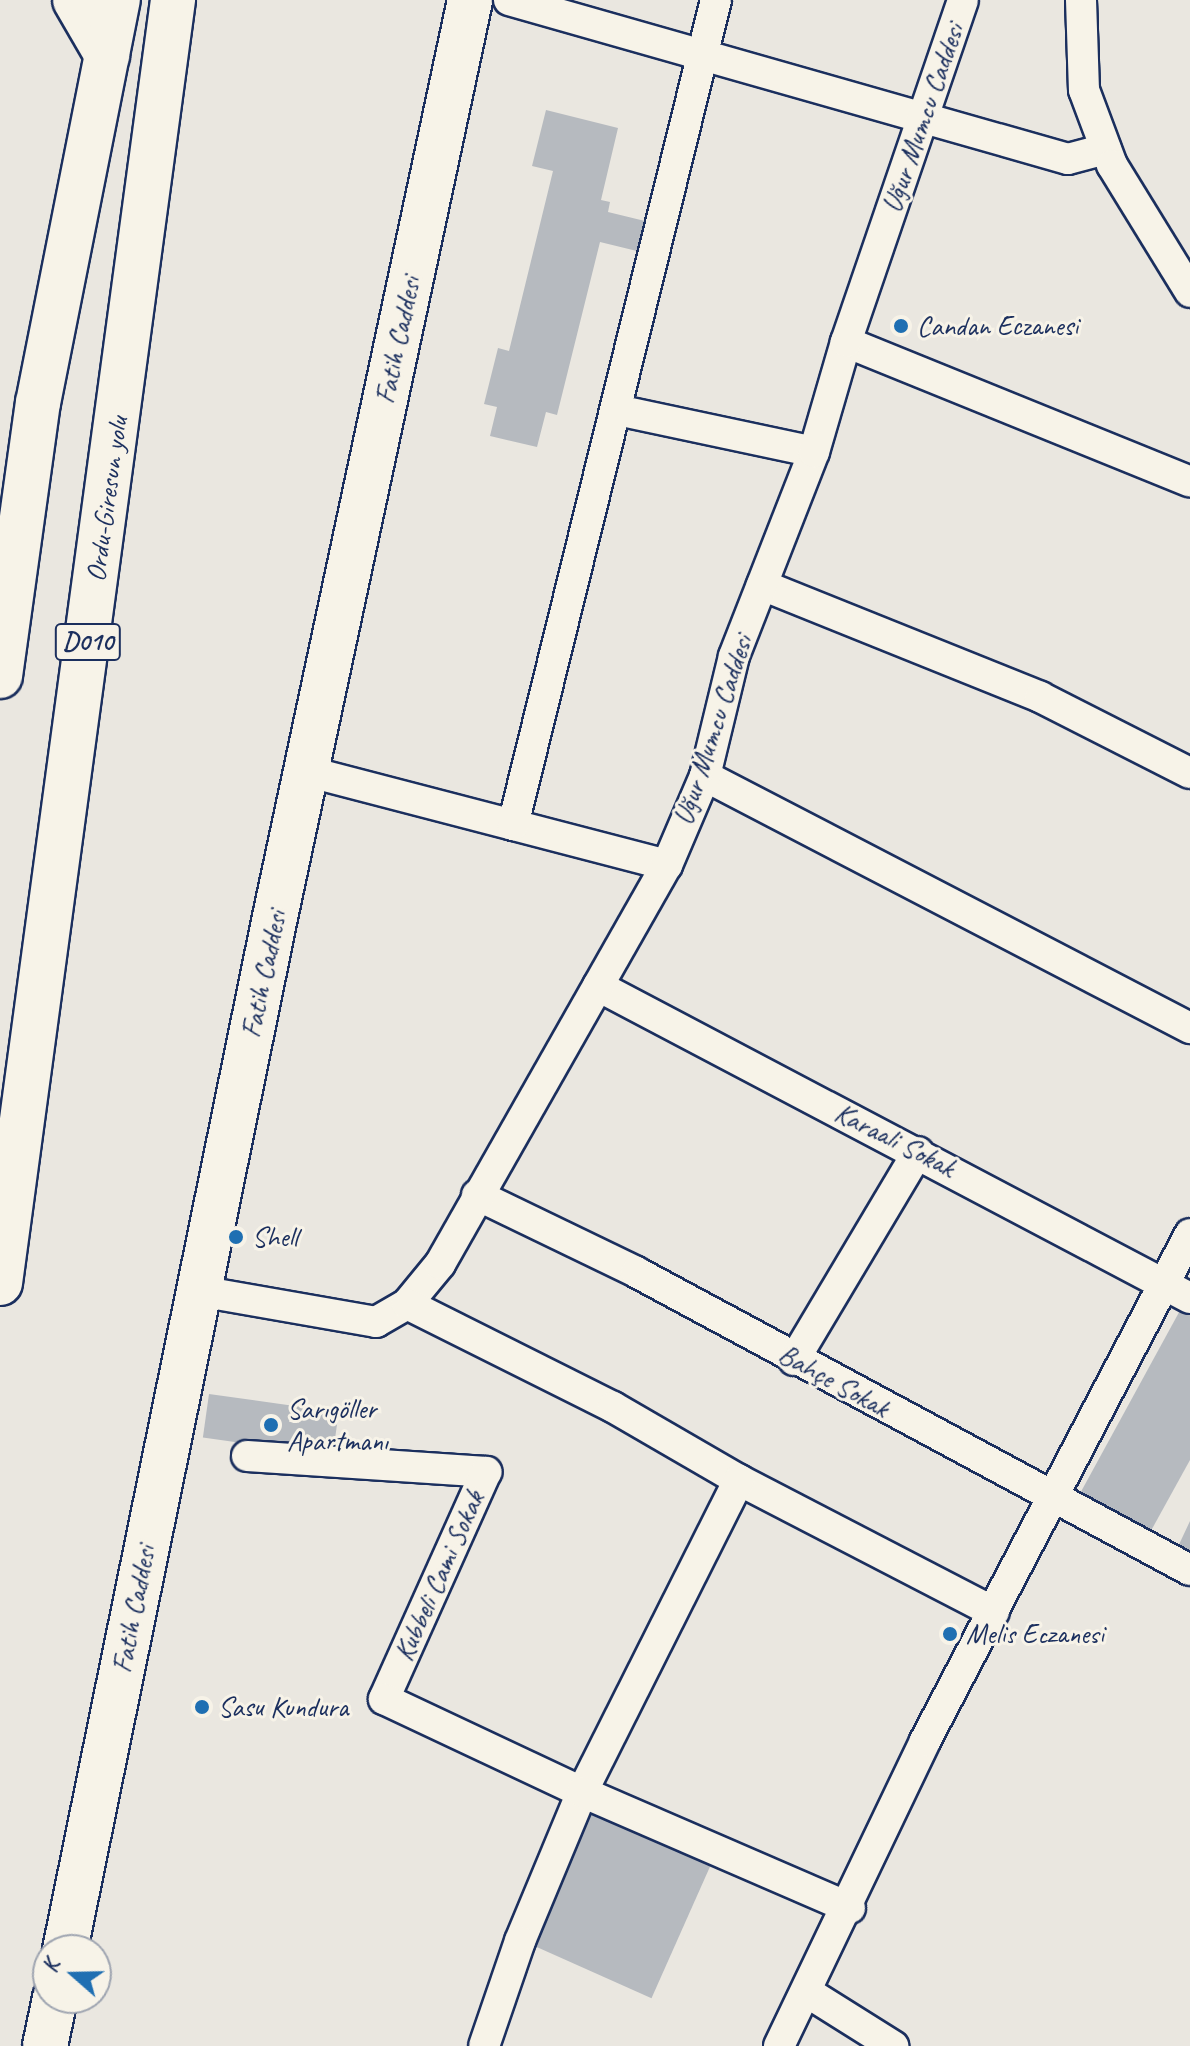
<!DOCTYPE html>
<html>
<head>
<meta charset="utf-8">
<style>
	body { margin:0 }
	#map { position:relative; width:1190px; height:2046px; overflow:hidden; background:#eae7e0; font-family:Caveat,sans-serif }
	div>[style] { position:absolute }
	.building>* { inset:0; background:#b6babf; transform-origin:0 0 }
	.roads { filter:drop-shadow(2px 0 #1b2f5e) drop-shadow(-2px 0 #1b2f5e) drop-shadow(0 2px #1b2f5e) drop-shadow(0 -2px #1b2f5e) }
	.street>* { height:30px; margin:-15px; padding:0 15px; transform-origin:15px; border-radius:15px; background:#f7f3e8 }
	.secondary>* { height:44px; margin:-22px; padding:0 22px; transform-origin:22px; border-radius:22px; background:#f7f3e8 }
	.highway>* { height:44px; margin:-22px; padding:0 22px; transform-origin:22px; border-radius:22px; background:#f7f3e8 }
	.dots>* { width:22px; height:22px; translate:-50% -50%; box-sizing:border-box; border:4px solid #f7f3e8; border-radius:50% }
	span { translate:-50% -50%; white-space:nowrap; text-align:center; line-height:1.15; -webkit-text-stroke:6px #f7f3e8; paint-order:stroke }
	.shield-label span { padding:2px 6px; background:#f7f3e8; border:2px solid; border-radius:6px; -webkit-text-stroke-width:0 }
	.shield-label { font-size:26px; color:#1b2f5e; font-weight:700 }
	.street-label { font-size:28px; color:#1b2f5e }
	.poi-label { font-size:28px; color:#1b2f5e }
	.left { translate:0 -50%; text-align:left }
	.north { position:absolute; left:32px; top:1934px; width:80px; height:80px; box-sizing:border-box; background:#f7f3e8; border:2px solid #9fa5b1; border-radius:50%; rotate:290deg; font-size:22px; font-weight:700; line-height:32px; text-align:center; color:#1b2f5e }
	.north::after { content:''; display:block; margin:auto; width:28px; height:36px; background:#1f6fb2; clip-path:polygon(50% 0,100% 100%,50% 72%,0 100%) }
</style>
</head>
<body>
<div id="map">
	<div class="building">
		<div style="clip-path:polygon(546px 110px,618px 128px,601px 200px,610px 202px,608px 212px,649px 222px,641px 252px,600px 242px,557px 415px,546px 412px,537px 447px,490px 436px,497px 407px,484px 404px,498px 348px,509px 351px,553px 171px,532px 166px)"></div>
		<div style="clip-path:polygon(1183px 1305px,1190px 1309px,1190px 1460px,1147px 1538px,1077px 1499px)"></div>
		<div style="left:209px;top:1394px;width:131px;height:44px;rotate:8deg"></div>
		<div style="clip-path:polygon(1190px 1521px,1190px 1560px,1175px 1553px)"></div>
		<div style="left:591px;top:1807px;width:133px;height:150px;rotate:24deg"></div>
	</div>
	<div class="roads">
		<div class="street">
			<div style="left:509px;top:0;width:581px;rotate:15.88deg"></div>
			<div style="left:1068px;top:159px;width:39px;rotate:-15deg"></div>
			<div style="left:1081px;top:0;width:90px;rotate:88.1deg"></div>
			<div style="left:1084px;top:90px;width:80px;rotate:69.5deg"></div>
			<div style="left:1112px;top:165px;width:149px;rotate:58.4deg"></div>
			<div style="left:846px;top:342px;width:371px;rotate:22.1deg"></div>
			<div style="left:617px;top:410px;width:201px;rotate:12deg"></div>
			<div style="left:762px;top:585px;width:300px;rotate:21.9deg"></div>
			<div style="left:1040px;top:697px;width:168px;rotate:26.9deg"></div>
			<div style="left:306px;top:771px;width:373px;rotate:14.6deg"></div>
			<div style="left:705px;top:776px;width:547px;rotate:27.46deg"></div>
			<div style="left:513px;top:825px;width:850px;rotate:-76.18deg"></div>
			<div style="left:598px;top:986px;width:669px;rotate:27.79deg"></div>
			<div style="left:477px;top:1195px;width:177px;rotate:25.8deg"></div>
			<div style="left:636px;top:1272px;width:629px;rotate:28.28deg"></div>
			<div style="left:199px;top:1291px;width:180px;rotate:9.9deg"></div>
			<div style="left:376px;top:1322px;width:36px;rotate:-30deg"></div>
			<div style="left:407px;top:1304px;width:52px;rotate:-50.5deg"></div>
			<div style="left:440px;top:1264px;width:459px;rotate:-60.4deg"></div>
			<div style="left:667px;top:865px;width:97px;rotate:-66.9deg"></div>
			<div style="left:705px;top:776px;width:123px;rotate:-76.4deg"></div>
			<div style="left:734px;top:656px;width:219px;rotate:-68.6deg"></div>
			<div style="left:814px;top:452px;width:115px;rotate:-73.8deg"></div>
			<div style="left:846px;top:342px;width:361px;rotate:-71.1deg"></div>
			<div style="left:407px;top:1304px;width:230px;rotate:26.6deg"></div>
			<div style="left:613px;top:1407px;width:146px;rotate:30.1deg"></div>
			<div style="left:739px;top:1480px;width:287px;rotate:27.4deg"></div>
			<div style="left:794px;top:1360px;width:242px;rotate:-59.2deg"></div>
			<div style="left:247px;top:1456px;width:240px;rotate:3.8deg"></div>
			<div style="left:486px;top:1472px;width:249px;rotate:114.2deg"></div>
			<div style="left:384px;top:1699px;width:219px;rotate:25.2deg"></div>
			<div style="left:582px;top:1792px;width:161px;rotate:112.6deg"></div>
			<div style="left:520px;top:1941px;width:111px;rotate:108.9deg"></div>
			<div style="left:739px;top:1480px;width:349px;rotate:116.7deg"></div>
			<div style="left:582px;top:1792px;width:292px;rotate:23.4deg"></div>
			<div style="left:807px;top:1992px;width:102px;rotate:32.1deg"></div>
			<div style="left:779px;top:2046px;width:338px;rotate:-64.4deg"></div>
			<div style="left:925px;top:1741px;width:572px;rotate:-62.4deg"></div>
		</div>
		<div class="secondary">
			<div style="left:65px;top:1950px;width:1054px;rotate:-78.51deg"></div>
			<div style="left:275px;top:917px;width:938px;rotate:-77.99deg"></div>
			<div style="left:45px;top:2046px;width:49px;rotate:-78.2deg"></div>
		</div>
		<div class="highway">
			<div style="left:75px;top:0;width:64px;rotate:59.8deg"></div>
			<div style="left:0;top:676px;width:276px;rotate:-82.1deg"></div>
			<div style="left:38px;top:403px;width:411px;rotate:-78.8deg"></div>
			<div style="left:0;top:1283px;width:1295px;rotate:-82.32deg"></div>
		</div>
	</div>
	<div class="dots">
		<div style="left:901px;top:326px;background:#1f6fb2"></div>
		<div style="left:236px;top:1237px;background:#1f6fb2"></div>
		<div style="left:271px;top:1425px;background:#1f6fb2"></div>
		<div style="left:950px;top:1634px;background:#1f6fb2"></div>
		<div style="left:202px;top:1707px;background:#1f6fb2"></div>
	</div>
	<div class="shield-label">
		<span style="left:88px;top:642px">D010</span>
	</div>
	<div class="street-label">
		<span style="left:923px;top:118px;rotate:-71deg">Uğur Mumcu Caddesi</span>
		<span style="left:398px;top:340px;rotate:-78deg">Fatih Caddesi</span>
		<span style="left:107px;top:499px;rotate:-82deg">Ordu-Giresun yolu</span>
		<span style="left:713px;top:730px;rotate:-72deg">Uğur Mumcu Caddesi</span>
		<span style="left:264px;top:974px;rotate:-78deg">Fatih Caddesi</span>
		<span style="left:895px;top:1140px;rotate:27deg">Karaali Sokak</span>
		<span style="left:834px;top:1381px;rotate:29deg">Bahçe Sokak</span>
		<span style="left:439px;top:1576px;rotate:-66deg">Kubbeli Cami Sokak</span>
		<span style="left:134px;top:1609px;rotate:-79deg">Fatih Caddesi</span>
	</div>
	<div class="poi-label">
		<span class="left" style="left:917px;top:326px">Candan Eczanesi</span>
		<span class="left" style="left:252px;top:1237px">Shell</span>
		<span class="left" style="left:287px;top:1425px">Sarıgöller<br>Apartmanı</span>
		<span class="left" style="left:966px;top:1634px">Melis Eczanesi</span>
		<span class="left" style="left:218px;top:1707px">Sasu Kundura</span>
	</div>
	<div class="north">K</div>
</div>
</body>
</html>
